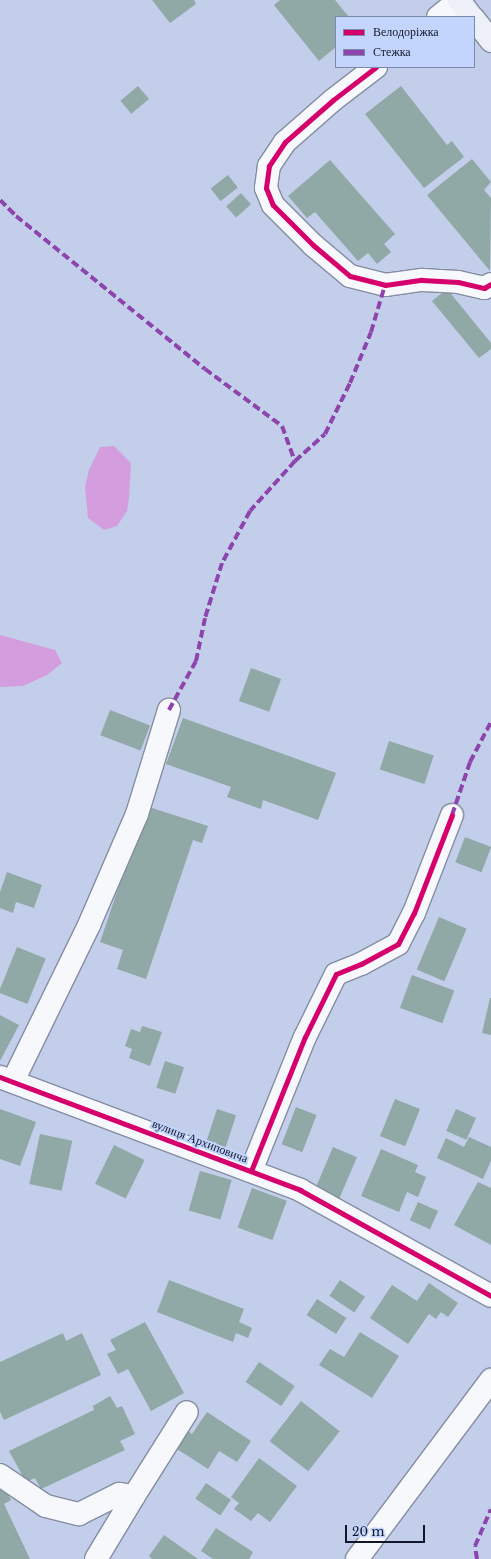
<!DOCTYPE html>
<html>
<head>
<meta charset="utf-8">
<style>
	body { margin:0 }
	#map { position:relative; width:491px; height:1559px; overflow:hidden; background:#c3ceea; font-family:"Libre Baskerville",serif }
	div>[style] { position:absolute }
	.water>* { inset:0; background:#d49ddd }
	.building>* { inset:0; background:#90a8a6; transform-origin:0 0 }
	.roads { filter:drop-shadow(1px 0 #848da1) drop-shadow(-1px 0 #848da1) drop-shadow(0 1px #848da1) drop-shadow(0 -1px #848da1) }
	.street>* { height:22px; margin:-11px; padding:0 11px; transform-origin:11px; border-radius:11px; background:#f6f8fc }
	.secondary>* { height:22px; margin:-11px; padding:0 11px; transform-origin:11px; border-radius:11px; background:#eef0f8 }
	.quiet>* { height:4px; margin-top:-2px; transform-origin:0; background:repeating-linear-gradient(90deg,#8e44ad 0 8px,transparent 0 12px) }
	.cycleway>* { height:5px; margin:-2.5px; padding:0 2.5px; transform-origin:2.5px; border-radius:2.5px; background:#d6006c }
	span { translate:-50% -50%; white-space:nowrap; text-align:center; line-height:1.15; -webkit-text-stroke:4px #c4d5fd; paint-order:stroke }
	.street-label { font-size:12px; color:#111729 }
	.legend { position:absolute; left:335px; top:16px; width:140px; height:52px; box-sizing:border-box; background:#c4d5fd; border:1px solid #7c89a8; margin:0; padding:5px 7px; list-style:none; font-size:12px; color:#111729 }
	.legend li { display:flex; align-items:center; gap:8px; height:20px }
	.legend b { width:20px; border:1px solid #7c89a8 }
	.scale { position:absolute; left:345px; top:1525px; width:80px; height:18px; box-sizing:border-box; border:2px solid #111729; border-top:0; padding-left:5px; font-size:12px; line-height:14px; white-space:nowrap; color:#111729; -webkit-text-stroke:3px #c4d5fd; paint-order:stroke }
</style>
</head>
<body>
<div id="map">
	<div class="water">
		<div style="clip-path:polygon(114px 446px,131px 463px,129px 498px,127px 511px,117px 526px,104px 530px,88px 518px,85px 487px,89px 470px,100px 447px)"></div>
		<div style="clip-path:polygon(0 635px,55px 650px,62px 663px,47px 675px,23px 686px,0 687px)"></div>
	</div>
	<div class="building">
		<div style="clip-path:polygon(152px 0,194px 0,196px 4px,170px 23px)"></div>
		<div style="clip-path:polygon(280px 0,335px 0,349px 17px,336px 17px,336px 47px,319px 61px,274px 5px)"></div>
		<div style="left:138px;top:86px;width:17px;height:23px;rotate:50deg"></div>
		<div style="clip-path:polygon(401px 86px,447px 145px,452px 141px,464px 157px,424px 188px,365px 114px)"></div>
		<div style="clip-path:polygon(472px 159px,491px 182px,484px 190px,491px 198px,490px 271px,427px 195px)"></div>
		<div style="clip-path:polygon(330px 160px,395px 234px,384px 244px,391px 252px,377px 264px,368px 253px,358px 261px,315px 212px,307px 218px,288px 196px)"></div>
		<div style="left:228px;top:175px;width:16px;height:22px;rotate:52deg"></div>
		<div style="left:241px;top:193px;width:15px;height:20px;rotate:48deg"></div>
		<div style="clip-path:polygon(447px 289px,491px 343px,491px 349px,479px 358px,432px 301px)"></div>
		<div style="left:251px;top:668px;width:32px;height:35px;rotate:20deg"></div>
		<div style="left:110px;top:710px;width:43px;height:27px;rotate:21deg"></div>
		<div style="clip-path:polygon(183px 718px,336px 773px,318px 820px,263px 800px,261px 809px,227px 797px,231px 787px,166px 764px)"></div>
		<div style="left:389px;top:741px;width:47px;height:30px;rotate:18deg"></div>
		<div style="clip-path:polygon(146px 806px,208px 826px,202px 843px,193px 840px,146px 979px,117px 969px,123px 950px,100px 942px)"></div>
		<div style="left:465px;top:837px;width:28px;height:27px;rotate:21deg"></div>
		<div style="clip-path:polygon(7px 872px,42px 885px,34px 908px,16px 902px,13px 913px,0 908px,0 892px)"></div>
		<div style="left:439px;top:917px;width:30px;height:57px;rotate:23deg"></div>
		<div style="left:17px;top:947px;width:31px;height:49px;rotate:22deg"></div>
		<div style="left:412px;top:975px;width:45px;height:35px;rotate:20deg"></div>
		<div style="clip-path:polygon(490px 998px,491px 998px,491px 1035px,482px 1033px)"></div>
		<div style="clip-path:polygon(0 1015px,19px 1025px,0 1061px)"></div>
		<div style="clip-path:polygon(142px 1026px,162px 1032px,150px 1066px,129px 1058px,132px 1049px,125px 1046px,131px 1029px,140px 1032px)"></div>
		<div style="left:165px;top:1061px;width:20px;height:28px;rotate:18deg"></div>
		<div style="left:395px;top:1099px;width:27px;height:40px;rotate:22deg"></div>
		<div style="left:296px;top:1107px;width:22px;height:40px;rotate:21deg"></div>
		<div style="clip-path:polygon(0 1109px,36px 1122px,20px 1166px,0 1159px)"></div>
		<div style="left:217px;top:1109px;width:20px;height:35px;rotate:18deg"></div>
		<div style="left:456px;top:1109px;width:22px;height:24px;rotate:24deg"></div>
		<div style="left:40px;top:1134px;width:33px;height:51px;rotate:12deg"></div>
		<div style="clip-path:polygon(469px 1137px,491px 1147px,491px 1161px,483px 1179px,437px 1158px,446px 1138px,464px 1147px)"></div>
		<div style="left:114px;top:1145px;width:34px;height:43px;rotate:26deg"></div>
		<div style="left:333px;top:1147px;width:26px;height:45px;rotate:23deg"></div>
		<div style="clip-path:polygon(381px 1149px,418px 1165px,415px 1172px,426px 1177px,418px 1197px,407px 1192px,399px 1212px,361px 1196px)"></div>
		<div style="left:200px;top:1171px;width:33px;height:41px;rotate:16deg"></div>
		<div style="clip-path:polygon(478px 1182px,491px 1188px,491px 1245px,454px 1225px)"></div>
		<div style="left:252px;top:1188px;width:37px;height:42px;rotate:20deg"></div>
		<div style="left:418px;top:1202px;width:22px;height:20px;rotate:24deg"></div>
		<div style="clip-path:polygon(169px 1280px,244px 1309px,239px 1322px,252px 1328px,248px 1338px,236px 1333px,233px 1342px,157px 1312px)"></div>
		<div style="left:340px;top:1280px;width:30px;height:19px;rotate:34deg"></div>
		<div style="clip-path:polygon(429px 1283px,458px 1303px,448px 1317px,441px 1312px,436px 1319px,429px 1314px,408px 1344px,370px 1318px,392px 1285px,417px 1301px)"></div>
		<div style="left:317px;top:1299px;width:35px;height:19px;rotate:33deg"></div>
		<div style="clip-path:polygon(145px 1322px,184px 1393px,151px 1411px,128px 1369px,118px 1374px,107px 1354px,116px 1350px,110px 1340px)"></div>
		<div style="clip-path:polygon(360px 1332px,399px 1356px,372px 1398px,319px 1365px,330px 1349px,344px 1357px)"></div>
		<div style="clip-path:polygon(63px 1333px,66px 1341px,82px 1333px,101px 1375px,4px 1420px,0 1412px,0 1362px)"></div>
		<div style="left:259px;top:1362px;width:43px;height:24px;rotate:34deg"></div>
		<div style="clip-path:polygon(110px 1396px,117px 1408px,122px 1406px,135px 1434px,120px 1441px,125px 1450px,41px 1489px,35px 1478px,26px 1482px,9px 1451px,94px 1410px,93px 1406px)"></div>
		<div style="left:301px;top:1401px;width:49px;height:51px;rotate:38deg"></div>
		<div style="clip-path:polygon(207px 1412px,251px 1441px,237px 1462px,219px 1451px,208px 1469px,177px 1449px,188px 1431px,192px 1434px)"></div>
		<div style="clip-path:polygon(259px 1458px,297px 1486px,270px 1522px,258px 1513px,251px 1521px,234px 1509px,239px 1503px,231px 1497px)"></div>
		<div style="left:206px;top:1483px;width:30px;height:19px;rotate:34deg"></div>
		<div style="clip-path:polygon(4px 1487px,11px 1500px,4px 1504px,30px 1559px,0 1559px,0 1489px)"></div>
		<div style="clip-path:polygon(216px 1528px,253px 1552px,249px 1559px,213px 1559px,201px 1551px)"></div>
		<div style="clip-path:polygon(164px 1535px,198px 1559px,152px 1559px,149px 1556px)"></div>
	</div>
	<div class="roads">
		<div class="street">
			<div style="left:438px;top:17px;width:27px;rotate:-39deg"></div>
			<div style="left:376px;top:67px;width:54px;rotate:142.5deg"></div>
			<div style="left:333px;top:100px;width:64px;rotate:138.8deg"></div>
			<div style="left:285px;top:142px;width:29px;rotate:124deg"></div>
			<div style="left:269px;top:166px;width:22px;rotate:98deg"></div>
			<div style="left:266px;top:188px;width:18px;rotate:68deg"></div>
			<div style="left:273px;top:205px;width:57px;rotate:45deg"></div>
			<div style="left:313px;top:245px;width:48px;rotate:40deg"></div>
			<div style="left:350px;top:276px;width:36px;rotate:14deg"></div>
			<div style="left:385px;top:285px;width:37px;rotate:-8deg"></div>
			<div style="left:422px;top:280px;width:36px;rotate:3deg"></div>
			<div style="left:458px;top:282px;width:27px;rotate:13deg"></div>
			<div style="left:484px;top:288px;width:8px;rotate:-30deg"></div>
			<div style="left:0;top:1077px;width:321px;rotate:20.6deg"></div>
			<div style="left:300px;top:1190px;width:218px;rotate:29deg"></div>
			<div style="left:13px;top:1081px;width:174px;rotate:-64deg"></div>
			<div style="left:89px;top:925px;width:121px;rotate:-66.6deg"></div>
			<div style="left:137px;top:814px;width:109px;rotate:-72.9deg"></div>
			<div style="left:251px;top:1171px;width:144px;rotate:-68.1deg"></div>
			<div style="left:305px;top:1037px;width:70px;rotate:-63.8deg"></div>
			<div style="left:336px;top:974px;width:27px;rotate:-22deg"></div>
			<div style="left:361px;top:964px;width:42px;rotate:-28.4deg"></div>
			<div style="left:398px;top:944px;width:35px;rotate:-63deg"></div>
			<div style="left:414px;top:913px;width:105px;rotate:-68.8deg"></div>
			<div style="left:0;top:1475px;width:55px;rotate:34deg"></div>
			<div style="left:46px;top:1506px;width:34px;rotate:14deg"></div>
			<div style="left:79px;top:1514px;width:45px;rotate:-26.6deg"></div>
			<div style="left:119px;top:1494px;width:15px;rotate:8deg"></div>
			<div style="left:134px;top:1496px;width:99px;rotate:-57.8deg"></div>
			<div style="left:96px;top:1559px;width:74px;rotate:-58.9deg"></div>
			<div style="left:357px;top:1559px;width:224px;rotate:-53.2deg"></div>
		</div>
		<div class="secondary">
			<div style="left:459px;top:0;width:21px;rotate:53deg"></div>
			<div style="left:474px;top:19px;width:28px;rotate:52deg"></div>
		</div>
	</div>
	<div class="quiet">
		<div style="left:0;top:200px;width:23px;rotate:45deg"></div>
		<div style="left:16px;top:216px;width:243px;rotate:39deg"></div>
		<div style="left:205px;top:369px;width:96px;rotate:36.5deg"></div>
		<div style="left:282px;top:426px;width:37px;rotate:70deg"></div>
		<div style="left:295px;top:461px;width:67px;rotate:132deg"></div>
		<div style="left:250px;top:511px;width:59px;rotate:118.3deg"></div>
		<div style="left:222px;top:563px;width:58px;rotate:107.2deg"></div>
		<div style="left:205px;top:618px;width:44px;rotate:101.8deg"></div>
		<div style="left:196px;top:661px;width:56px;rotate:118.9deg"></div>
		<div style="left:295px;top:461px;width:40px;rotate:-42deg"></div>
		<div style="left:325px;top:434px;width:57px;rotate:-63.9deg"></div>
		<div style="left:350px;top:383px;width:55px;rotate:-67.6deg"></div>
		<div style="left:371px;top:332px;width:49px;rotate:-73.4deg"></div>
		<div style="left:452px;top:815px;width:56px;rotate:-71.2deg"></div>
		<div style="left:470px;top:762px;width:45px;rotate:-62.3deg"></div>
		<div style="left:477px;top:1559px;width:13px;rotate:-99deg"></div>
		<div style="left:475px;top:1546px;width:40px;rotate:-66.6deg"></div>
	</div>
	<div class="cycleway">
		<div style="left:376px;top:67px;width:54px;rotate:142.5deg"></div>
		<div style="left:333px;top:100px;width:64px;rotate:138.8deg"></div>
		<div style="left:285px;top:142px;width:29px;rotate:124deg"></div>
		<div style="left:269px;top:166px;width:22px;rotate:98deg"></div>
		<div style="left:266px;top:188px;width:18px;rotate:68deg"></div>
		<div style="left:273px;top:205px;width:57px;rotate:45deg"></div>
		<div style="left:313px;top:245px;width:48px;rotate:40deg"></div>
		<div style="left:350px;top:276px;width:36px;rotate:14deg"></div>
		<div style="left:385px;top:285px;width:37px;rotate:-8deg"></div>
		<div style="left:422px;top:280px;width:36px;rotate:3deg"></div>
		<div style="left:458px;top:282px;width:27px;rotate:13deg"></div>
		<div style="left:484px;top:288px;width:8px;rotate:-30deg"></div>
		<div style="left:0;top:1077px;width:321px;rotate:20.6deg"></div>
		<div style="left:300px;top:1190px;width:218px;rotate:29deg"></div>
		<div style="left:251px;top:1171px;width:144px;rotate:-68.1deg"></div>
		<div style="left:305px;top:1037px;width:70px;rotate:-63.8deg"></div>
		<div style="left:336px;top:974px;width:27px;rotate:-22deg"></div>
		<div style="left:361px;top:964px;width:42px;rotate:-28.4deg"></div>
		<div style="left:398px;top:944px;width:35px;rotate:-63deg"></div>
		<div style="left:414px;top:913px;width:105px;rotate:-68.8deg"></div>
	</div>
	<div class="street-label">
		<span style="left:200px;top:1141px;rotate:21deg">вулиця Архиповича</span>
	</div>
	<ul class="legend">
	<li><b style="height:5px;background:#d6006c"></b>Велодоріжка</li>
	<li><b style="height:5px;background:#8e44ad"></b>Стежка</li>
	</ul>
	<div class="scale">20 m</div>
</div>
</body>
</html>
